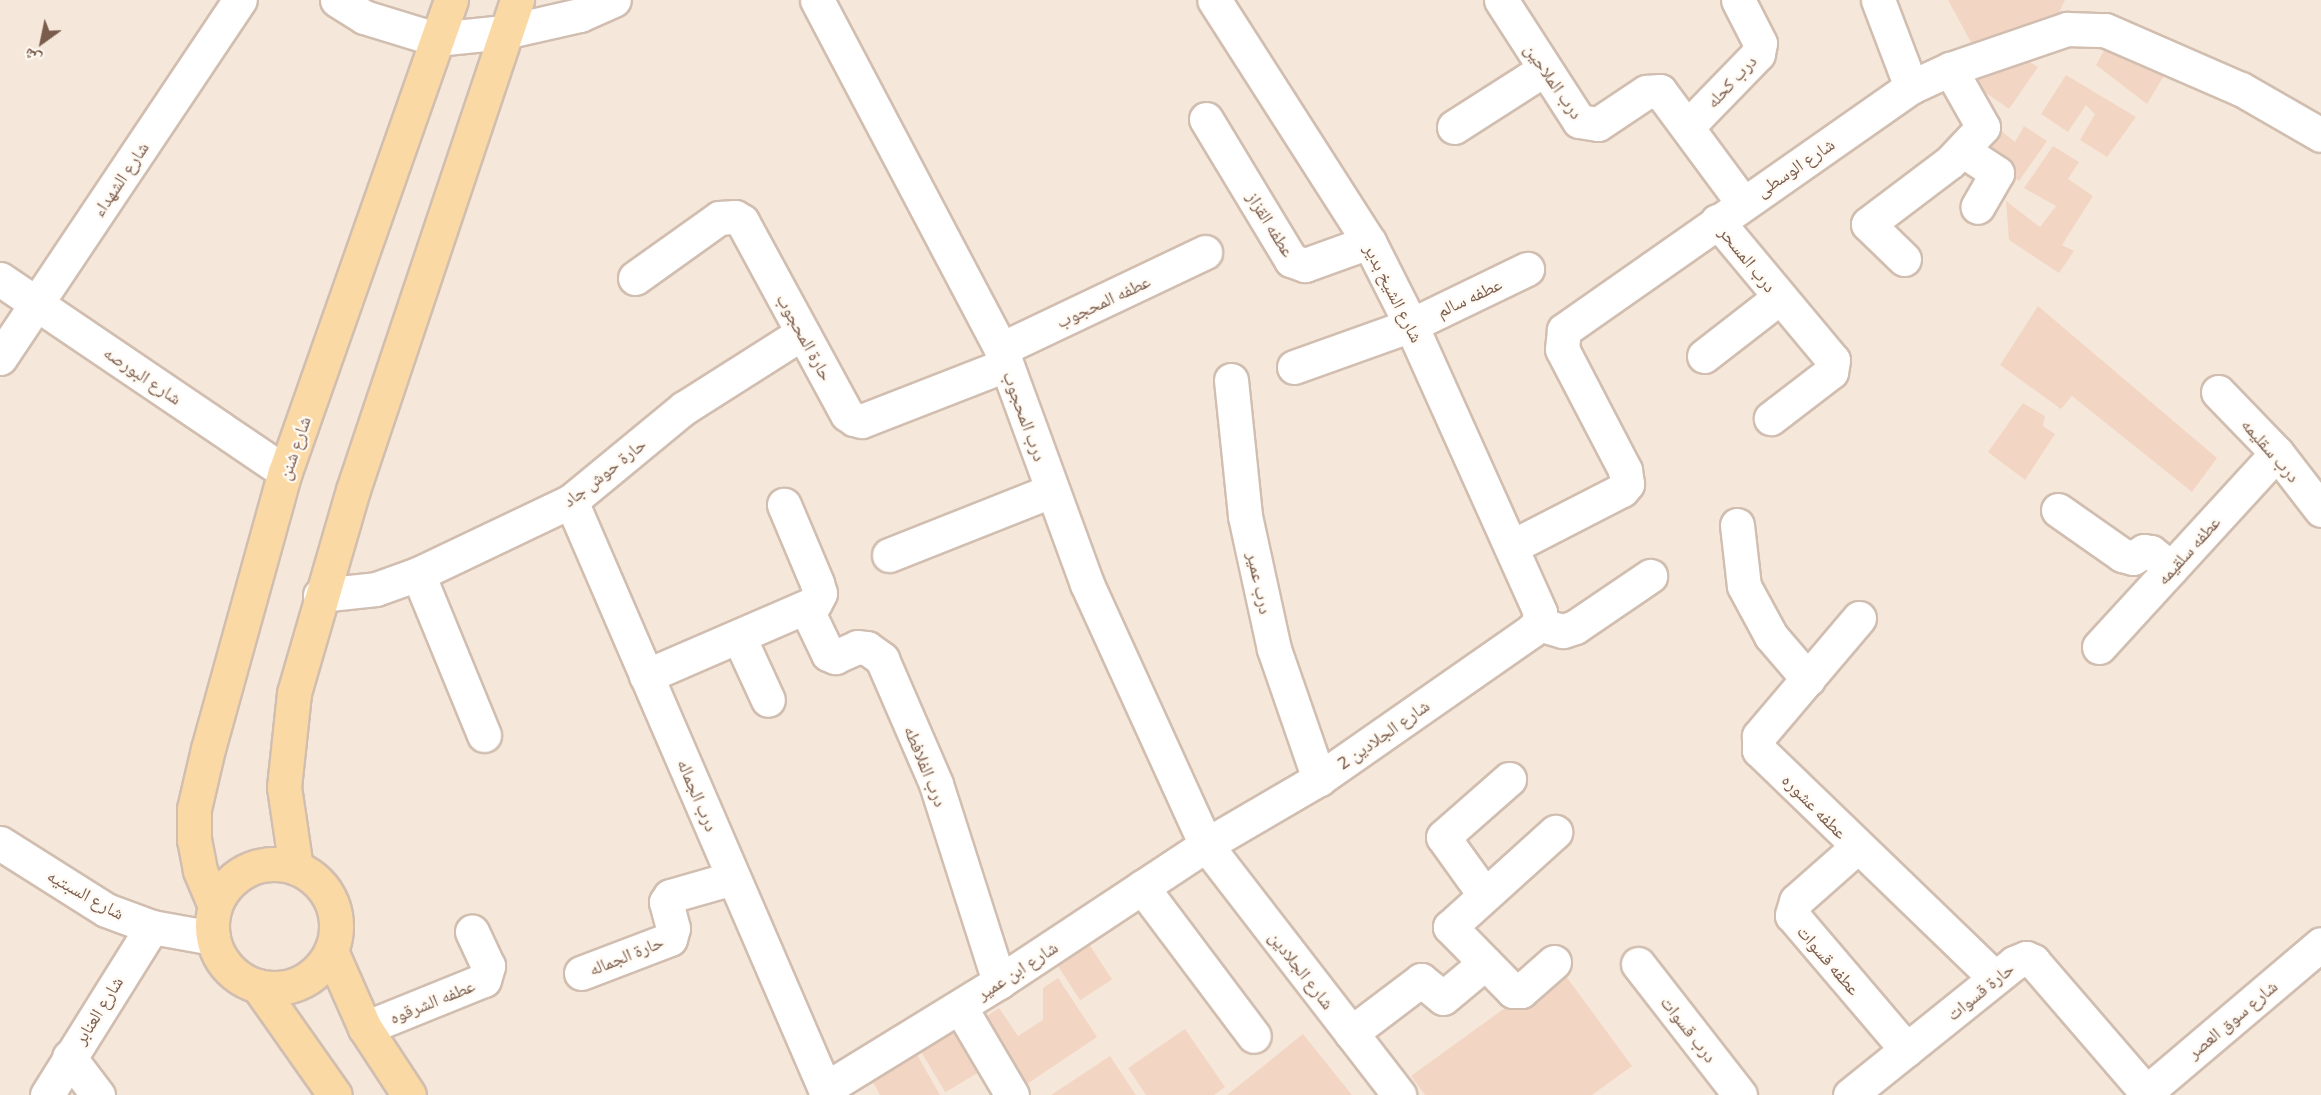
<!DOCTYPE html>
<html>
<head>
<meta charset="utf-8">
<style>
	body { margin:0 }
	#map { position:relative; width:2321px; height:1095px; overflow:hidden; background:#fdf6ec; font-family:"Exo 2","Noto Naskh Arabic",sans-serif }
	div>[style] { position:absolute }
	.residential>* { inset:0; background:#f5e8da; transform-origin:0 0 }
	.building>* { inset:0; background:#f3d5c3; transform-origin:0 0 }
	.roads { filter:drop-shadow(2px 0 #d1beb0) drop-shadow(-2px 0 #d1beb0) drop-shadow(0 2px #d1beb0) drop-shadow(0 -2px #d1beb0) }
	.minor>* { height:33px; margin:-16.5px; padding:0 16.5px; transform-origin:16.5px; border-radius:16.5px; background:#fff }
	.major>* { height:33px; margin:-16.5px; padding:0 16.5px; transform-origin:16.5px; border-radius:16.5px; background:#fbd9a5 }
	.major>.ring { margin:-16.5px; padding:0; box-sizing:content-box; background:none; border:33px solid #fbd9a5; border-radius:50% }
	span { translate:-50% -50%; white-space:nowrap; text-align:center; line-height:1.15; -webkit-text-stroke:4.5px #fffaf3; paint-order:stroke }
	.street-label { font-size:18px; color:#7a5c4d }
	.north { position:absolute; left:12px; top:12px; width:60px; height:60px; -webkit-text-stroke:4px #fffaf3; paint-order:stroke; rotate:213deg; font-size:16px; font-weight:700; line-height:24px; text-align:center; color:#7a5c4d }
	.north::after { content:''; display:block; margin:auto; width:21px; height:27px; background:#7a5c4d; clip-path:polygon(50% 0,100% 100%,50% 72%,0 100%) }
</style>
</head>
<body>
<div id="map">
	<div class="residential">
		<div style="left:0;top:0;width:2321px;height:1095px"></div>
	</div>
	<div class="building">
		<div style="clip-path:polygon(1948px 0,2065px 0,2055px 21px,1974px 48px)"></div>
		<div style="clip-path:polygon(2106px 47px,2165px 74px,2147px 104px,2096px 65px)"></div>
		<div style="clip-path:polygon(2014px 53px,2038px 67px,2009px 109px,1966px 79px)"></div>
		<div style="clip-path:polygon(2066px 75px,2136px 117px,2107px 157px,2080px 140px,2095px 114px,2086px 105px,2068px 132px,2041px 114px)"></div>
		<div style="clip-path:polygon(2024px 126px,2047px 141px,2019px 181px,1978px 152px,1999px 129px,2015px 142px)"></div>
		<div style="clip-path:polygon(2053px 146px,2079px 162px,2068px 179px,2093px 196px,2062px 245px,2074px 251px,2059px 273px,2009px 240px,2006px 201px,2040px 227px,2056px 206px,2024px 188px)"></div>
		<div style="clip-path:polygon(2038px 306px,2217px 458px,2192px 492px,2072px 396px,2061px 409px,2000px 365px)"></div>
		<div style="clip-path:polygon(2023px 403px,2045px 416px,2043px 426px,2055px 434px,2025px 480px,1988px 452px)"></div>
		<div style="left:1087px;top:941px;width:46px;height:38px;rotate:57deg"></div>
		<div style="clip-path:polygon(1560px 968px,1632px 1066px,1592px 1095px,1425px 1095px,1411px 1076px)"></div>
		<div style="clip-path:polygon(1058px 978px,1097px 1037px,1021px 1088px,977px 1023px,999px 1008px,1018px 1036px,1043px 1020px,1043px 988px)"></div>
		<div style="clip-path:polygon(1185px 1029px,1225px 1087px,1214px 1095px,1146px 1095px,1128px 1068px)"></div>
		<div style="left:954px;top:1031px;width:48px;height:39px;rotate:59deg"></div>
		<div style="clip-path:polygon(1303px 1034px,1352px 1095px,1227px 1095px)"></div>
		<div style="clip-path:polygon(916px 1053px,940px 1095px,880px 1095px,871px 1079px)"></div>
		<div style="clip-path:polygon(1110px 1056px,1136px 1095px,1051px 1095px)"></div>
	</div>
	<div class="roads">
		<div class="minor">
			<div style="left:337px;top:0;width:32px;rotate:32deg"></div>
			<div style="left:364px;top:17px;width:75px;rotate:17deg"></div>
			<div style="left:436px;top:39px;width:69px;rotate:-5.8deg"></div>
			<div style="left:505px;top:32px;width:77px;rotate:-12.8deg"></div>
			<div style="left:580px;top:15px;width:37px;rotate:-24deg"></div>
			<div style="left:817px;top:0;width:395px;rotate:62.2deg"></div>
			<div style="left:1001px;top:349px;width:250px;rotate:69.9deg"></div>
			<div style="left:1087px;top:584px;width:287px;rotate:65.5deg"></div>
			<div style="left:1206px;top:845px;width:316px;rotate:52.3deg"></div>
			<div style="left:1501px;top:0;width:144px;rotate:57.2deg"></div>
			<div style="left:1579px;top:121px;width:19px;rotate:9deg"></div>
			<div style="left:1598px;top:124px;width:58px;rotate:-33.7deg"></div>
			<div style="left:1646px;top:92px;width:14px;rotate:-4deg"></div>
			<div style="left:1660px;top:91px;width:139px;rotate:53.5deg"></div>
			<div style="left:1878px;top:0;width:93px;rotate:69.2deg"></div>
			<div style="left:1206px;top:119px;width:165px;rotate:58.9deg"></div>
			<div style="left:1291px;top:260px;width:15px;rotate:20deg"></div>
			<div style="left:1305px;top:265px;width:68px;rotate:-19.8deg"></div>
			<div style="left:1688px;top:126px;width:100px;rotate:-45.8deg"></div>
			<div style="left:1758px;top:54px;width:11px;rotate:-80deg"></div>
			<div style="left:1760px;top:43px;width:48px;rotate:-117.1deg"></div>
			<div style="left:1454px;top:127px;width:106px;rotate:-32.6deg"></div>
			<div style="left:1962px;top:150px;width:42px;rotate:33.3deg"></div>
			<div style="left:1997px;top:173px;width:39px;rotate:120deg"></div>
			<div style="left:1717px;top:221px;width:181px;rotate:50.2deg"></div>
			<div style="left:1833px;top:360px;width:12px;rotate:99deg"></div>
			<div style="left:1831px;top:372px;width:76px;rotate:142.5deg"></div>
			<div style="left:1904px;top:259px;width:50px;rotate:-135.8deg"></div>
			<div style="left:1868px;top:224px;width:103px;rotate:-37.1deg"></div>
			<div style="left:1950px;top:162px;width:48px;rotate:-46.7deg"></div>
			<div style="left:1983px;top:127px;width:67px;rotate:-119.6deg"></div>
			<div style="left:635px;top:278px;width:103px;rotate:-35.5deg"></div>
			<div style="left:719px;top:218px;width:16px;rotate:-4deg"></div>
			<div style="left:735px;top:217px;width:8px;rotate:30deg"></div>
			<div style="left:742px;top:221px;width:220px;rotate:61.5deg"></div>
			<div style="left:847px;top:414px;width:9px;rotate:36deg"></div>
			<div style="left:854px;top:419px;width:8px;rotate:14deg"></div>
			<div style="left:862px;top:421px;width:155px;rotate:-21.3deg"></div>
			<div style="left:0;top:279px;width:344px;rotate:34.1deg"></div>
			<div style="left:1001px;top:349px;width:226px;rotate:-25.4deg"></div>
			<div style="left:1704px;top:356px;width:96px;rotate:-37.8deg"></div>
			<div style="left:0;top:358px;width:431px;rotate:-56.2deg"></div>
			<div style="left:1294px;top:367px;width:124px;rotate:-19.7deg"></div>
			<div style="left:1411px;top:325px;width:129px;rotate:-25.8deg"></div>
			<div style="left:1231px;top:380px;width:137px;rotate:84.1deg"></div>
			<div style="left:1245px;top:516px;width:136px;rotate:77.7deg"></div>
			<div style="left:1274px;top:649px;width:138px;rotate:70.9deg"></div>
			<div style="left:2218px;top:392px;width:85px;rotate:46deg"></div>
			<div style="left:2277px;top:453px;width:72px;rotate:52.3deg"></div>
			<div style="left:571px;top:501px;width:641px;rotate:66.64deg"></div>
			<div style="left:825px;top:1089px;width:204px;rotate:-31.6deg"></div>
			<div style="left:999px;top:982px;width:248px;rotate:-33.5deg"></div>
			<div style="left:1206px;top:845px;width:131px;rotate:-30.3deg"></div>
			<div style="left:1319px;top:779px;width:259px;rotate:-34.9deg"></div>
			<div style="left:1531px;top:631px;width:10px;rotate:-45deg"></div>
			<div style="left:1538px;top:624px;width:12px;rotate:-81deg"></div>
			<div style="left:1540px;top:612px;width:315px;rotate:-114.2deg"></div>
			<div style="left:1411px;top:325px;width:93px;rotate:-116.8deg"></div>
			<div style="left:1369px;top:242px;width:287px;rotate:-122.6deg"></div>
			<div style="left:2058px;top:510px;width:78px;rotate:35.1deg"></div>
			<div style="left:2122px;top:555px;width:11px;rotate:15deg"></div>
			<div style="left:2133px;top:558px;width:13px;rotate:-32deg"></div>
			<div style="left:2144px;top:551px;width:7px;rotate:8deg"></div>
			<div style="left:2151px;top:552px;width:26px;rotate:39deg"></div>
			<div style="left:1737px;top:525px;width:61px;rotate:83.5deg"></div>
			<div style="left:1744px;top:586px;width:57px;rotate:61.6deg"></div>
			<div style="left:1771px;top:636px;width:57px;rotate:49.3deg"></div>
			<div style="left:1511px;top:547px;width:125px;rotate:-27.2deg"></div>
			<div style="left:1622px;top:490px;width:8px;rotate:-50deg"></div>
			<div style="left:1627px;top:484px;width:14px;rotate:-98deg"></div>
			<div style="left:1625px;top:470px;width:136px;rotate:-117.5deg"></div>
			<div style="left:1562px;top:349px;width:19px;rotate:-84deg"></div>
			<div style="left:1564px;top:330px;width:424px;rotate:-35deg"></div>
			<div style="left:1911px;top:87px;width:43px;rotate:-24.8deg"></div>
			<div style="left:1950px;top:69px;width:124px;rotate:-18.9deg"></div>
			<div style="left:2067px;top:29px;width:38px;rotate:2deg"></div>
			<div style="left:2105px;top:30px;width:148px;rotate:23.5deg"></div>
			<div style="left:2241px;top:89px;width:92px;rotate:29.9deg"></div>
			<div style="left:889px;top:555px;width:174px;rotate:-21.6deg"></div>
			<div style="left:418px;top:574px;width:174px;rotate:67.7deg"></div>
			<div style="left:320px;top:595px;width:56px;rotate:-6.1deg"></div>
			<div style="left:376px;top:589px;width:45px;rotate:-19.7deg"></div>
			<div style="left:418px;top:574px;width:170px;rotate:-25.5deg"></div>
			<div style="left:571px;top:501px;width:146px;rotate:-39.5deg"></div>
			<div style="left:684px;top:408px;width:140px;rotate:-32.4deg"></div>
			<div style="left:806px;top:608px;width:51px;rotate:64.4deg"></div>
			<div style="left:828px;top:654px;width:8px;rotate:23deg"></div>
			<div style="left:835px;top:657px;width:24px;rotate:-24deg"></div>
			<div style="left:857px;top:647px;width:10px;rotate:6deg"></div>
			<div style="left:867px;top:648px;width:19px;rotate:36deg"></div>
			<div style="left:882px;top:659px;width:136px;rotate:66.6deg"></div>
			<div style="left:936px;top:784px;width:208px;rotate:72.3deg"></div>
			<div style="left:1859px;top:618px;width:155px;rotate:130.3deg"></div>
			<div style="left:1759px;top:736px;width:14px;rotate:90deg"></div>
			<div style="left:1759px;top:750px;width:328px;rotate:44deg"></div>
			<div style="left:1538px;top:624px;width:26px;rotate:16deg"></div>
			<div style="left:1563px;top:631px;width:13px;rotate:-18deg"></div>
			<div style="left:1575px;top:627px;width:91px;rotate:-34.2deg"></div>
			<div style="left:739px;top:637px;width:69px;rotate:65.3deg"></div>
			<div style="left:2099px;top:647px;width:263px;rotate:-47.5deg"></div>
			<div style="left:646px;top:676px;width:184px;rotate:-23.4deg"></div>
			<div style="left:815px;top:603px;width:11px;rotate:-63deg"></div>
			<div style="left:820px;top:593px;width:10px;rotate:-107deg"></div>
			<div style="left:817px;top:583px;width:85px;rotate:-112.9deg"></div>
			<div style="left:0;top:843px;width:125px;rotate:32.3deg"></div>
			<div style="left:106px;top:910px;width:49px;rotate:20.3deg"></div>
			<div style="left:152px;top:927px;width:62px;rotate:10.2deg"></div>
			<div style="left:1857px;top:847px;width:81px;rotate:138.5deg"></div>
			<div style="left:1796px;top:901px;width:15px;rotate:106deg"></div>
			<div style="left:1792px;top:915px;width:177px;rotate:49.6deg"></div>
			<div style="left:1142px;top:887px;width:186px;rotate:53.1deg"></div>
			<div style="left:1484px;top:894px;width:70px;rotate:-125.7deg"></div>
			<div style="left:1443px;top:837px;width:88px;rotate:-41.3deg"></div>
			<div style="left:1554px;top:962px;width:44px;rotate:138.7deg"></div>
			<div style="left:1521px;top:991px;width:8px;rotate:180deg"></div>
			<div style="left:1513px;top:991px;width:90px;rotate:-134.5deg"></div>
			<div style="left:1450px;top:927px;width:142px;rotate:-42.1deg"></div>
			<div style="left:1638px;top:964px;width:166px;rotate:52.1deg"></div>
			<div style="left:581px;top:973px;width:95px;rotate:-20.9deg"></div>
			<div style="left:670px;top:939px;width:11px;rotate:-75deg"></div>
			<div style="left:673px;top:928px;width:27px;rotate:-105deg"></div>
			<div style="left:666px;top:902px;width:7px;rotate:-56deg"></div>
			<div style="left:670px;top:896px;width:66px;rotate:-15.9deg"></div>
			<div style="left:960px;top:1007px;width:102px;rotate:59.4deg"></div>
			<div style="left:365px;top:1028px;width:128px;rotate:-22deg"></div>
			<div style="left:484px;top:980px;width:15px;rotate:-74deg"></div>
			<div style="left:488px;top:966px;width:38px;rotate:-115deg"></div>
			<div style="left:1351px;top:1033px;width:88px;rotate:-37.1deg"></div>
			<div style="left:1421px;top:980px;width:28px;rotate:39deg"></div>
			<div style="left:1443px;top:998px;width:55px;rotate:-39.8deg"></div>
			<div style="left:69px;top:1057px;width:48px;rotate:52.7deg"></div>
			<div style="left:47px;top:1095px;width:198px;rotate:-58deg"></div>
			<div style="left:1850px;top:1095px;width:211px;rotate:-38.8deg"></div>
			<div style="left:2014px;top:963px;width:13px;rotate:-23deg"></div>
			<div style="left:2026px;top:958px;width:8px;rotate:23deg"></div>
			<div style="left:2033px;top:961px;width:173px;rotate:49.2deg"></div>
			<div style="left:2143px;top:1095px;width:233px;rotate:-40.3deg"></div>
		</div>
		<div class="major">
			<div class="ring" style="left:212px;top:864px;width:91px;height:91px"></div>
			<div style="left:296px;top:868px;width:82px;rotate:-98.4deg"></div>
			<div style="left:284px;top:787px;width:95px;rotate:-83.9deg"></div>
			<div style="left:294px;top:693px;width:211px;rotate:-73.8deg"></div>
			<div style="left:353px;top:490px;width:517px;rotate:-71.49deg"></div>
			<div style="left:215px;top:906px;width:39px;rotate:-113deg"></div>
			<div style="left:200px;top:870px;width:31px;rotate:-101deg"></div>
			<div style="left:194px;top:840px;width:31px;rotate:-90deg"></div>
			<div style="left:194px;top:809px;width:62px;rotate:-76.9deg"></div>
			<div style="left:208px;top:749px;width:288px;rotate:-74.5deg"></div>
			<div style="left:285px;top:472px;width:500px;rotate:-70.62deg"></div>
			<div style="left:331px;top:951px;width:84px;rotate:66.2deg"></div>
			<div style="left:365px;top:1028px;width:80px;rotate:56.7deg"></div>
			<div style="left:258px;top:986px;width:133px;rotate:54.8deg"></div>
		</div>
	</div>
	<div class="street-label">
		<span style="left:1554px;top:81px;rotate:55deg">درب الملاحين</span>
		<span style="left:1731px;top:81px;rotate:-47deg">درب كحله</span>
		<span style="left:1795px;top:167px;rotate:-34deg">شارع الوسطى</span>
		<span style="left:120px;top:179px;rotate:-56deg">شارع الشهداء</span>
		<span style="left:1271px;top:224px;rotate:58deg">عطفه القزاز</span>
		<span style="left:1748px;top:259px;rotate:51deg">درب المسحر</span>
		<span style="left:1394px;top:293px;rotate:63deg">شارع الشيخ بدير</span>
		<span style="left:1469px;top:297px;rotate:-25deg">عطفه سالم</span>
		<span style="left:1103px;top:301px;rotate:-25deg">عطفه المحجوب</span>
		<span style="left:805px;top:337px;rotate:61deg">حارة المحجوب</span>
		<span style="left:143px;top:375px;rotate:34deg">شارع البورصه</span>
		<span style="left:1025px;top:416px;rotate:70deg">درب المحجوب</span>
		<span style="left:294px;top:448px;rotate:-71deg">شارع شنن</span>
		<span style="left:2271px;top:450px;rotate:49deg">درب سقليمه</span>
		<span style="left:604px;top:472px;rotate:-38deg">حارة حوش جاد</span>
		<span style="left:2188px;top:550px;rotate:-48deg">عطفه سلقيمه</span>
		<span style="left:1260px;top:583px;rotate:78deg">درب عمير</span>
		<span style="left:1383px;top:734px;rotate:-35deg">شارع الجلادين 2</span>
		<span style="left:926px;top:766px;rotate:68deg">درب الفلافطه</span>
		<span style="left:698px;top:795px;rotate:67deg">درب الجماله</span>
		<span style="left:1815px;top:806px;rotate:45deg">عطفه عشوره</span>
		<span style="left:86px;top:894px;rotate:29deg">شارع السبتيه</span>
		<span style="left:626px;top:955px;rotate:-22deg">حارة الجماله</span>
		<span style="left:1829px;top:960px;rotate:49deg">عطفه قسوات</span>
		<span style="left:1017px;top:970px;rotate:-33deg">شارع ابن عمير</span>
		<span style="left:1302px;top:970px;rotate:52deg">شارع الجلادين</span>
		<span style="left:1980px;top:991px;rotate:-39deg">حارة قسوات</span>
		<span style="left:432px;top:1001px;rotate:-22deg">عطفه الشرقوه</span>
		<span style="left:98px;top:1010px;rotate:-58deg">شارع العنابر</span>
		<span style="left:2232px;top:1019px;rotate:-40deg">شارع سوق العصر</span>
		<span style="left:1689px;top:1029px;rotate:52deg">درب قسوات</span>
	</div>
	<div class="north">ش</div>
</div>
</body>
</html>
